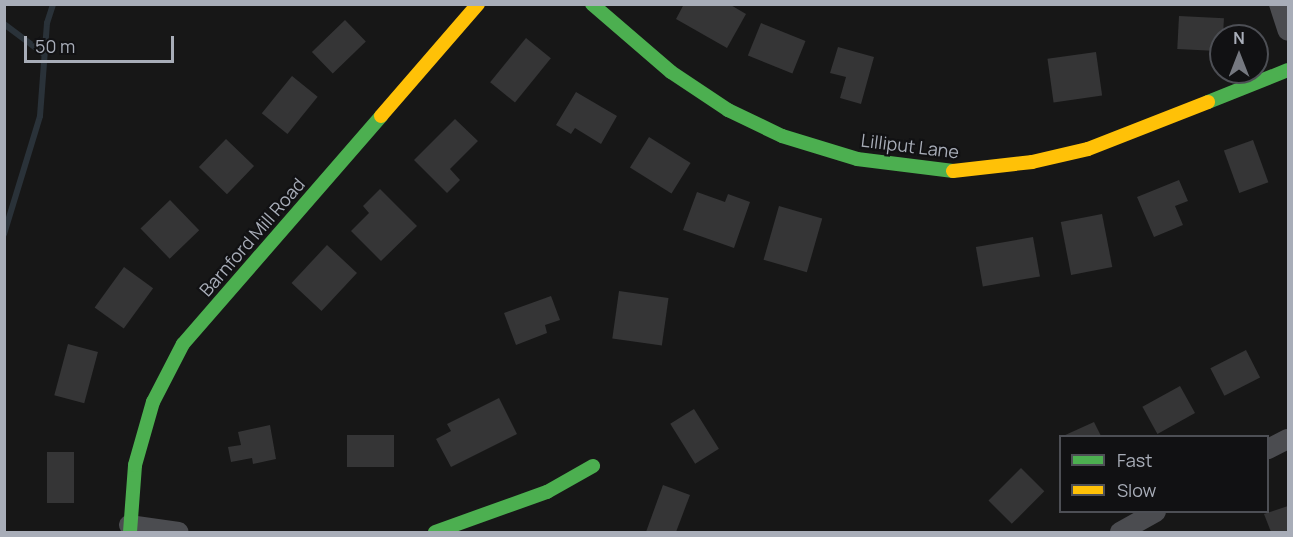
<!DOCTYPE html>
<html>
<head>
<meta charset="utf-8">
<style>
	body { margin:0 }
	#map { position:relative; width:1293px; height:537px; overflow:hidden; background:#171717; font-family:Manrope,sans-serif }
	div>[style] { position:absolute }
	.stream>* { height:6px; margin:-3px; padding:0 3px; transform-origin:3px; border-radius:3px; background:#2a3239 }
	.building>* { inset:0; background:#353536; transform-origin:0 0 }
	.street>* { height:20px; margin:-10px; padding:0 10px; transform-origin:10px; border-radius:10px; background:#4b4c50 }
	.fast>* { height:14px; margin:-7px; padding:0 7px; transform-origin:7px; border-radius:7px; background:#4caf50 }
	.slow>* { height:14px; margin:-7px; padding:0 7px; transform-origin:7px; border-radius:7px; background:#ffc107 }
	span { translate:-50% -50%; white-space:nowrap; text-align:center; line-height:1.15; -webkit-text-stroke:4.5px #111113; paint-order:stroke }
	.street-label { font-size:18px; color:#a8adb8 }
	.frame { position:absolute; inset:0; border:6px solid #a8adb8; pointer-events:none }
	.legend { position:absolute; left:1059px; top:435px; width:210px; height:78px; box-sizing:border-box; background:#111113; border:2px solid #4d4f55; margin:0; padding:8px 10px; list-style:none; font-size:18px; color:#a8adb8 }
	.legend li { display:flex; align-items:center; gap:12px; height:30px }
	.legend b { width:30px; border:2px solid #4d4f55 }
	.north { position:absolute; left:1209px; top:24px; width:60px; height:60px; box-sizing:border-box; background:#111113; border:2px solid #4d4f55; border-radius:50%; rotate:0deg; font-size:16px; font-weight:700; line-height:24px; text-align:center; color:#a8adb8 }
	.north::after { content:''; display:block; margin:auto; width:21px; height:27px; background:#757880; clip-path:polygon(50% 0,100% 100%,50% 72%,0 100%) }
	.scale { position:absolute; left:24px; top:36px; width:150px; height:27px; box-sizing:border-box; border:3px solid #a8adb8; border-top:0; padding-left:8px; font-size:18px; line-height:21px; white-space:nowrap; color:#a8adb8; -webkit-text-stroke:4px #111113; paint-order:stroke }
</style>
</head>
<body>
<div id="map">
	<div class="stream">
		<div style="left:4px;top:24px;width:50px;rotate:36.9deg"></div>
		<div style="left:4px;top:234px;width:123px;rotate:-73deg"></div>
		<div style="left:40px;top:116px;width:93px;rotate:-85.7deg"></div>
		<div style="left:47px;top:23px;width:20px;rotate:-72deg"></div>
	</div>
	<div class="building">
		<div style="clip-path:polygon(684px 4px,729px 4px,746px 14px,727px 48px,676px 19px)"></div>
		<div style="left:1179px;top:16px;width:45px;height:33px;rotate:3deg"></div>
		<div style="left:345px;top:20px;width:30px;height:46px;rotate:46deg"></div>
		<div style="left:761px;top:23px;width:48px;height:35px;rotate:22deg"></div>
		<div style="left:526px;top:38px;width:32px;height:57px;rotate:39deg"></div>
		<div style="clip-path:polygon(838px 47px,874px 57px,861px 104px,840px 98px,846px 77px,830px 73px)"></div>
		<div style="left:1096px;top:52px;width:44px;height:49px;rotate:82deg"></div>
		<div style="left:292px;top:76px;width:33px;height:48px;rotate:39deg"></div>
		<div style="clip-path:polygon(576px 92px,617px 116px,601px 144px,575px 128px,571px 134px,556px 125px)"></div>
		<div style="clip-path:polygon(455px 119px,478px 141px,450px 169px,460px 180px,447px 193px,414px 160px)"></div>
		<div style="left:649px;top:137px;width:49px;height:36px;rotate:32deg"></div>
		<div style="left:226px;top:139px;width:39px;height:39px;rotate:44deg"></div>
		<div style="left:1253px;top:140px;width:45px;height:31px;rotate:70deg"></div>
		<div style="clip-path:polygon(1179px 180px,1188px 201px,1175px 206px,1183px 225px,1154px 237px,1137px 197px)"></div>
		<div style="clip-path:polygon(380px 189px,417px 226px,381px 261px,351px 231px,369px 213px,363px 206px)"></div>
		<div style="clip-path:polygon(697px 192px,725px 202px,728px 194px,750px 202px,734px 248px,683px 230px)"></div>
		<div style="left:170px;top:200px;width:42px;height:41px;rotate:46deg"></div>
		<div style="left:779px;top:206px;width:45px;height:56px;rotate:16deg"></div>
		<div style="left:1102px;top:214px;width:54px;height:42px;rotate:79deg"></div>
		<div style="left:1033px;top:237px;width:40px;height:58px;rotate:80deg"></div>
		<div style="left:327px;top:245px;width:41px;height:52px;rotate:43deg"></div>
		<div style="left:124px;top:267px;width:36px;height:50px;rotate:36deg"></div>
		<div style="left:619px;top:291px;width:50px;height:48px;rotate:8deg"></div>
		<div style="clip-path:polygon(551px 296px,560px 320px,545px 325px,547px 333px,516px 345px,504px 313px)"></div>
		<div style="left:68px;top:344px;width:31px;height:53px;rotate:15deg"></div>
		<div style="left:1246px;top:350px;width:31px;height:40px;rotate:63deg"></div>
		<div style="left:1180px;top:386px;width:31px;height:43px;rotate:61deg"></div>
		<div style="clip-path:polygon(499px 398px,517px 434px,451px 467px,436px 439px,451px 431px,447px 424px)"></div>
		<div style="left:694px;top:409px;width:47px;height:28px;rotate:58deg"></div>
		<div style="clip-path:polygon(1094px 422px,1101px 436px,1063px 436px)"></div>
		<div style="clip-path:polygon(270px 425px,276px 459px,253px 464px,252px 458px,231px 462px,228px 447px,241px 445px,238px 432px)"></div>
		<div style="left:347px;top:435px;width:47px;height:32px"></div>
		<div style="left:47px;top:452px;width:27px;height:51px"></div>
		<div style="left:1021px;top:468px;width:33px;height:46px;rotate:45deg"></div>
		<div style="clip-path:polygon(663px 485px,690px 495px,676px 532px,646px 532px)"></div>
		<div style="clip-path:polygon(1288px 506px,1288px 532px,1271px 532px,1264px 514px)"></div>
	</div>
	<div class="street">
		<div style="left:1279px;top:4px;width:28px;rotate:72deg"></div>
		<div style="left:1268px;top:449px;width:22px;rotate:-27deg"></div>
		<div style="left:129px;top:525px;width:50px;rotate:8deg"></div>
		<div style="left:1120px;top:532px;width:41px;rotate:-29.1deg"></div>
	</div>
	<div class="fast">
		<div style="left:592px;top:4px;width:104px;rotate:40.7deg"></div>
		<div style="left:671px;top:72px;width:69px;rotate:33.7deg"></div>
		<div style="left:728px;top:110px;width:60px;rotate:25.7deg"></div>
		<div style="left:782px;top:136px;width:78px;rotate:17deg"></div>
		<div style="left:857px;top:159px;width:97px;rotate:7.1deg"></div>
		<div style="left:1208px;top:102px;width:86px;rotate:-21.8deg"></div>
		<div style="left:130px;top:532px;width:67px;rotate:-85.7deg"></div>
		<div style="left:135px;top:465px;width:66px;rotate:-74.1deg"></div>
		<div style="left:153px;top:402px;width:65px;rotate:-62.7deg"></div>
		<div style="left:183px;top:344px;width:302px;rotate:-49deg"></div>
		<div style="left:435px;top:532px;width:119px;rotate:-19.7deg"></div>
		<div style="left:547px;top:492px;width:53px;rotate:-29.5deg"></div>
	</div>
	<div class="slow">
		<div style="left:381px;top:116px;width:148px;rotate:-49.1deg"></div>
		<div style="left:953px;top:171px;width:80px;rotate:-6.5deg"></div>
		<div style="left:1032px;top:162px;width:57px;rotate:-13.1deg"></div>
		<div style="left:1088px;top:149px;width:129px;rotate:-21.4deg"></div>
	</div>
	<div class="street-label">
		<span style="left:910px;top:146px;rotate:7deg">Lilliput Lane</span>
		<span style="left:252px;top:237px;rotate:-49deg">Barnford Mill Road</span>
	</div>
	<div class="frame"></div>
	<ul class="legend">
	<li><b style="height:8px;background:#4caf50"></b>Fast</li>
	<li><b style="height:8px;background:#ffc107"></b>Slow</li>
	</ul>
	<div class="north">N</div>
	<div class="scale">50 m</div>
</div>
</body>
</html>
